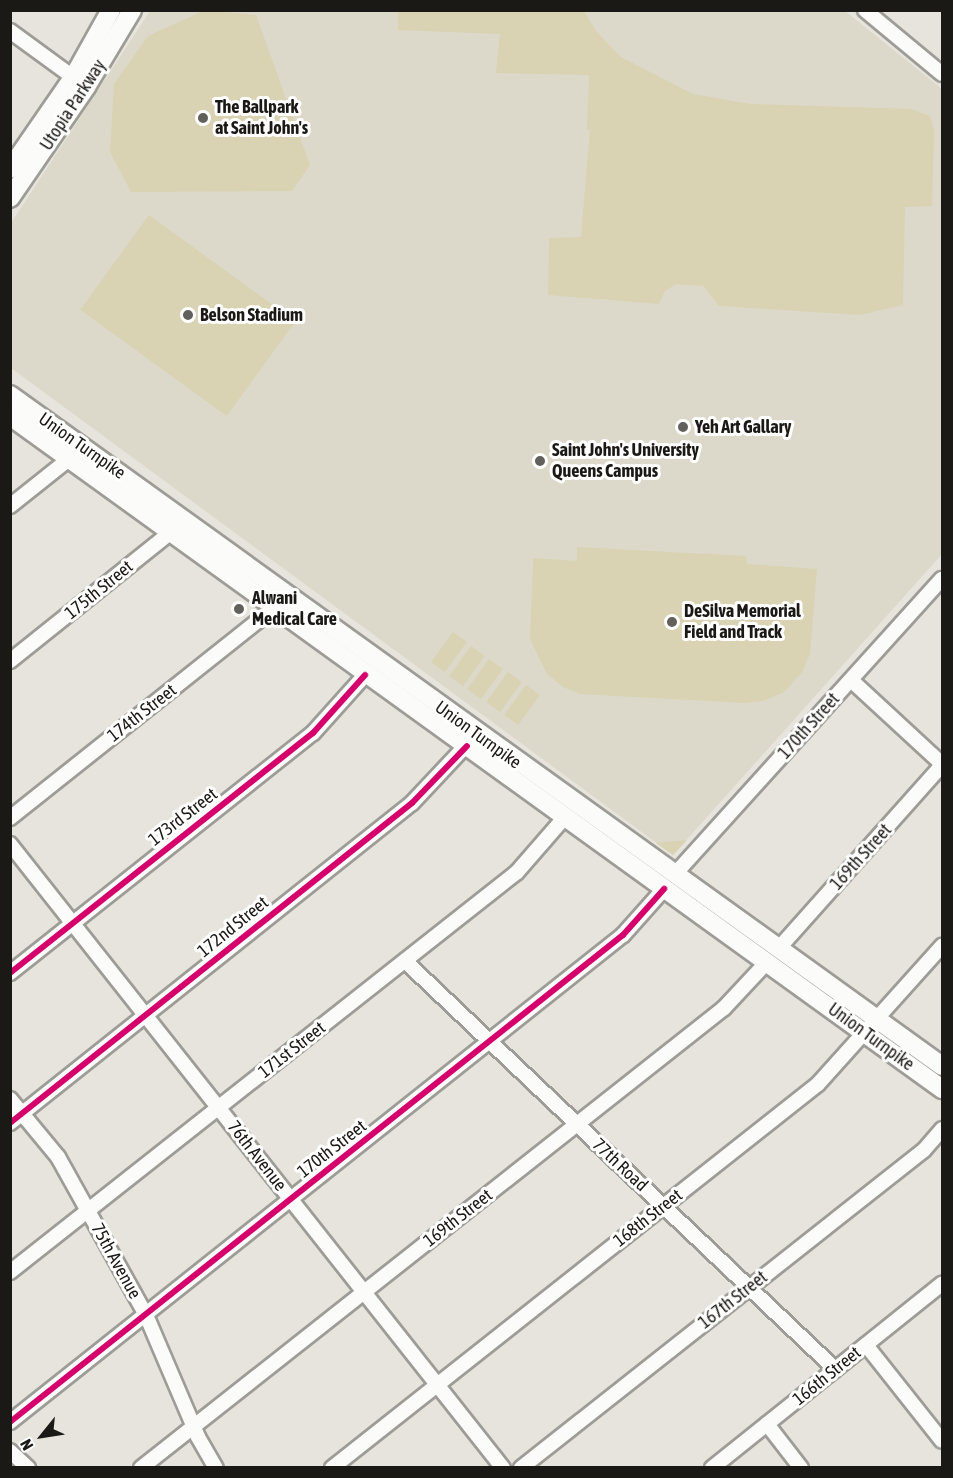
<!DOCTYPE html>
<html>
<head>
<meta charset="utf-8">
<style>
	body { margin:0 }
	#map { position:relative; width:953px; height:1478px; overflow:hidden; background:#e6e4dc; font-family:"Asap Condensed",sans-serif }
	div>[style] { position:absolute }
	.built>* { inset:0; background:#dcd9ca }
	.green>* { inset:0; background:#d9d2b3; transform-origin:0 0 }
	.roads { filter:drop-shadow(2px 0 #9d9c96) drop-shadow(-2px 0 #9d9c96) drop-shadow(0 2px #9d9c96) drop-shadow(0 -2px #9d9c96) }
	.minor>* { height:14px; margin:-7px; padding:0 7px; transform-origin:7px; border-radius:7px; background:#fbfbfa }
	.major>* { height:18px; margin:-9px; padding:0 9px; transform-origin:9px; border-radius:9px; background:#fbfbfa }
	.cycleway>* { height:6px; margin:-3px; padding:0 3px; transform-origin:3px; border-radius:3px; background:#d6006c }
	.dots>* { width:16px; height:16px; translate:-50% -50%; box-sizing:border-box; border:3px solid #fff; border-radius:50% }
	span { translate:-50% -50%; white-space:nowrap; text-align:center; line-height:1.15; -webkit-text-stroke:6px #fff; paint-order:stroke }
	.street-label { font-size:18px; color:#1a1915 }
	.poi-label { font-size:18px; color:#1a1915; font-weight:700 }
	.left { translate:0 -50%; text-align:left }
	.frame { position:absolute; inset:0; border:12px solid #1a1915; pointer-events:none }
	.north { position:absolute; left:12px; top:1406px; width:60px; height:60px; -webkit-text-stroke:4px #fff; paint-order:stroke; rotate:240deg; font-size:16px; font-weight:700; line-height:24px; text-align:center; color:#1a1915 }
	.north::after { content:''; display:block; margin:auto; width:21px; height:27px; background:#1a1915; clip-path:polygon(50% 0,100% 100%,50% 72%,0 100%) }
</style>
</head>
<body>
<div id="map">
	<div class="built">
		<div style="clip-path:polygon(150px 11px,845px 11px,942px 89px,942px 554px,673px 855px,11px 368px,11px 223px)"></div>
	</div>
	<div class="green">
		<div style="clip-path:polygon(205px 10px,256px 15px,310px 165px,292px 191px,131px 192px,110px 152px,114px 84px,148px 36px)"></div>
		<div style="clip-path:polygon(398px 11px,584px 11px,596px 31px,621px 57px,693px 94px,750px 104px,911px 109px,930px 116px,934px 130px,932px 206px,905px 207px,903px 305px,860px 315px,719px 306px,703px 286px,676px 284px,665px 291px,659px 304px,548px 295px,549px 238px,581px 237px,590px 130px,587px 130px,589px 75px,496px 73px,500px 34px,398px 30px)"></div>
		<div style="left:149px;top:215px;width:181px;height:117px;rotate:36deg"></div>
		<div style="clip-path:polygon(577px 547px,746px 556px,747px 564px,817px 569px,810px 654px,802px 672px,784px 692px,763px 701px,744px 703px,580px 694px,563px 687px,547px 674px,530px 639px,533px 562px,533px 558px,577px 561px)"></div>
		<div style="left:453px;top:632px;width:17px;height:37px;rotate:36deg"></div>
		<div style="left:471px;top:646px;width:17px;height:37px;rotate:36deg"></div>
		<div style="left:489px;top:659px;width:17px;height:37px;rotate:36deg"></div>
		<div style="left:508px;top:672px;width:17px;height:37px;rotate:36deg"></div>
		<div style="left:526px;top:685px;width:17px;height:37px;rotate:36deg"></div>
		<div style="clip-path:polygon(687px 840px,673px 855px,656px 843px)"></div>
	</div>
	<div class="roads">
		<div class="minor">
			<div style="left:865px;top:10px;width:100px;rotate:39.7deg"></div>
			<div style="left:10px;top:31px;width:88px;rotate:36.2deg"></div>
			<div style="left:10px;top:506px;width:75px;rotate:-38.5deg"></div>
			<div style="left:10px;top:661px;width:214px;rotate:-38.7deg"></div>
			<div style="left:851px;top:680px;width:124px;rotate:42.7deg"></div>
			<div style="left:10px;top:818px;width:337px;rotate:-38.5deg"></div>
			<div style="left:10px;top:844px;width:795px;rotate:51.69deg"></div>
			<div style="left:675px;top:874px;width:398px;rotate:-47.9deg"></div>
			<div style="left:779px;top:948px;width:245px;rotate:-48.3deg"></div>
			<div style="left:405px;top:961px;width:593px;rotate:43.5deg"></div>
			<div style="left:10px;top:973px;width:387px;rotate:-38.4deg"></div>
			<div style="left:313px;top:733px;width:78px;rotate:-48.1deg"></div>
			<div style="left:10px;top:1099px;width:75px;rotate:50.4deg"></div>
			<div style="left:58px;top:1157px;width:181px;rotate:60.9deg"></div>
			<div style="left:146px;top:1315px;width:133px;rotate:66.9deg"></div>
			<div style="left:198px;top:1437px;width:36px;rotate:60deg"></div>
			<div style="left:10px;top:1123px;width:514px;rotate:-38.52deg"></div>
			<div style="left:412px;top:803px;width:88px;rotate:-46.8deg"></div>
			<div style="left:10px;top:1272px;width:646px;rotate:-38.27deg"></div>
			<div style="left:517px;top:872px;width:73px;rotate:-48.9deg"></div>
			<div style="left:866px;top:1345px;width:122px;rotate:51.6deg"></div>
			<div style="left:10px;top:1422px;width:783px;rotate:-38.47deg"></div>
			<div style="left:623px;top:935px;width:62px;rotate:-48.3deg"></div>
			<div style="left:767px;top:1424px;width:56px;rotate:52.3deg"></div>
			<div style="left:10px;top:1451px;width:25px;rotate:43deg"></div>
			<div style="left:141px;top:1468px;width:743px;rotate:-38.27deg"></div>
			<div style="left:724px;top:1008px;width:63px;rotate:-46.9deg"></div>
			<div style="left:332px;top:1468px;width:619px;rotate:-38.31deg"></div>
			<div style="left:818px;top:1084px;width:186px;rotate:-48.1deg"></div>
			<div style="left:521px;top:1468px;width:513px;rotate:-38.28deg"></div>
			<div style="left:924px;top:1150px;width:28px;rotate:-49deg"></div>
			<div style="left:712px;top:1468px;width:295px;rotate:-38.7deg"></div>
		</div>
		<div class="major">
			<div style="left:10px;top:169px;width:111px;rotate:-55.3deg"></div>
			<div style="left:73px;top:78px;width:78px;rotate:-60.8deg"></div>
			<div style="left:10px;top:198px;width:135px;rotate:-55.6deg"></div>
			<div style="left:86px;top:87px;width:90px;rotate:-59.1deg"></div>
			<div style="left:10px;top:395px;width:1148px;rotate:35.75deg"></div>
			<div style="left:10px;top:416px;width:1150px;rotate:35.83deg"></div>
		</div>
	</div>
	<div class="cycleway">
		<div style="left:10px;top:973px;width:387px;rotate:-38.4deg"></div>
		<div style="left:313px;top:733px;width:78px;rotate:-48.1deg"></div>
		<div style="left:10px;top:1123px;width:514px;rotate:-38.52deg"></div>
		<div style="left:412px;top:803px;width:79px;rotate:-46deg"></div>
		<div style="left:10px;top:1422px;width:783px;rotate:-38.47deg"></div>
		<div style="left:623px;top:935px;width:62px;rotate:-48.3deg"></div>
	</div>
	<div class="dots">
		<div style="left:203px;top:118px;background:#61605b"></div>
		<div style="left:188px;top:315px;background:#61605b"></div>
		<div style="left:683px;top:427px;background:#61605b"></div>
		<div style="left:540px;top:461px;background:#61605b"></div>
		<div style="left:239px;top:609px;background:#61605b"></div>
		<div style="left:672px;top:622px;background:#61605b"></div>
	</div>
	<div class="street-label">
		<span style="left:73px;top:105px;rotate:-57deg">Utopia Parkway</span>
		<span style="left:82px;top:446px;rotate:35deg">Union Turnpike</span>
		<span style="left:99px;top:590px;rotate:-39deg">175th Street</span>
		<span style="left:142px;top:713px;rotate:-38deg">174th Street</span>
		<span style="left:809px;top:726px;rotate:-48deg">170th Street</span>
		<span style="left:478px;top:735px;rotate:36deg">Union Turnpike</span>
		<span style="left:183px;top:817px;rotate:-38deg">173rd Street</span>
		<span style="left:861px;top:857px;rotate:-48deg">169th Street</span>
		<span style="left:233px;top:927px;rotate:-39deg">172nd Street</span>
		<span style="left:871px;top:1037px;rotate:36deg">Union Turnpike</span>
		<span style="left:292px;top:1050px;rotate:-38deg">171st Street</span>
		<span style="left:332px;top:1149px;rotate:-38deg">170th Street</span>
		<span style="left:257px;top:1156px;rotate:52deg">76th Avenue</span>
		<span style="left:620px;top:1165px;rotate:43deg">77th Road</span>
		<span style="left:458px;top:1218px;rotate:-38deg">169th Street</span>
		<span style="left:648px;top:1218px;rotate:-38deg">168th Street</span>
		<span style="left:116px;top:1261px;rotate:61deg">75th Avenue</span>
		<span style="left:733px;top:1300px;rotate:-38deg">167th Street</span>
		<span style="left:827px;top:1376px;rotate:-39deg">166th Street</span>
	</div>
	<div class="poi-label">
		<span class="left" style="left:215px;top:118px">The Ballpark<br>at Saint John's</span>
		<span class="left" style="left:200px;top:315px">Belson Stadium</span>
		<span class="left" style="left:695px;top:427px">Yeh Art Gallary</span>
		<span class="left" style="left:552px;top:461px">Saint John's University<br>Queens Campus</span>
		<span class="left" style="left:252px;top:609px">Alwani<br>Medical Care</span>
		<span class="left" style="left:684px;top:622px">DeSilva Memorial<br>Field and Track</span>
	</div>
	<div class="frame"></div>
	<div class="north">N</div>
</div>
</body>
</html>
